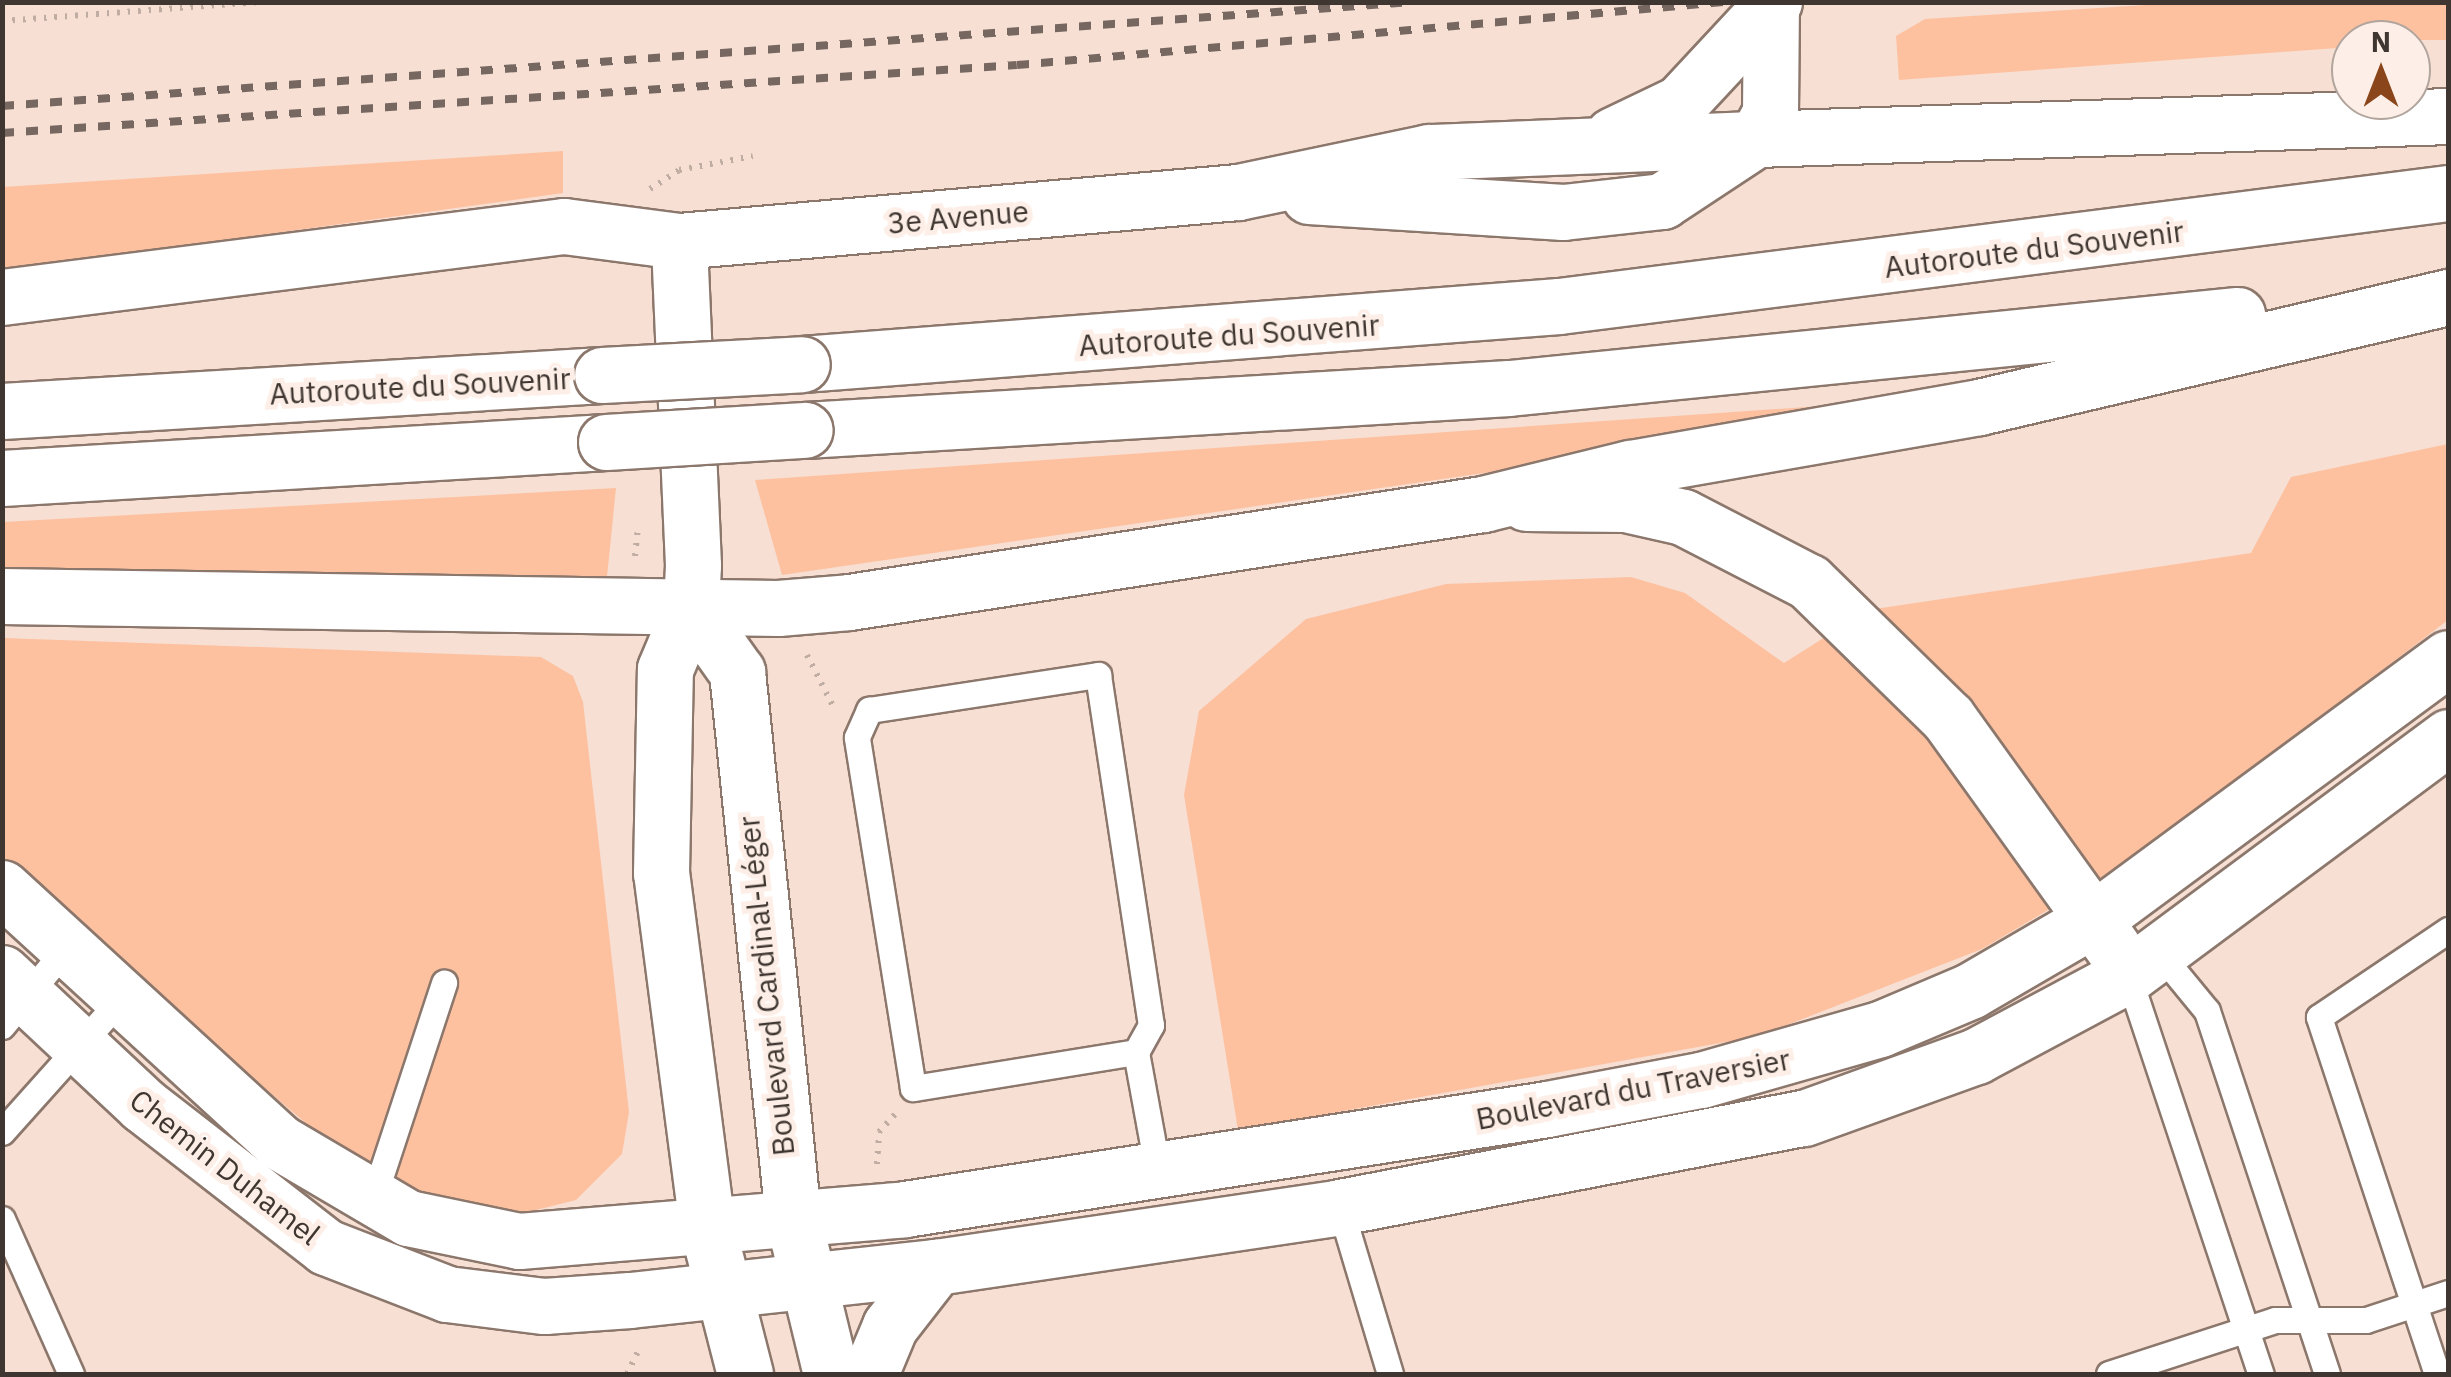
<!DOCTYPE html>
<html>
<head>
<meta charset="utf-8">
<style>
	body { margin:0 }
	#map { position:relative; width:2451px; height:1377px; overflow:hidden; background:#f7dfd3; font-family:"IBM Plex Sans",sans-serif }
	div>[style] { position:absolute }
	.green>* { inset:0; background:#fdc1a0 }
	.path>* { height:6px; margin-top:-3px; transform-origin:0; background:repeating-linear-gradient(90deg,#bfaca2 0 2.5px,transparent 0 10.5px) }
	.roads { filter:drop-shadow(2px 0 #8c776c) drop-shadow(-2px 0 #8c776c) drop-shadow(0 2px #8c776c) drop-shadow(0 -2px #8c776c) }
	.service>* { height:25px; margin:-12.5px; padding:0 12.5px; transform-origin:12.5px; border-radius:12.5px; background:#fff }
	.tertiary>* { height:55px; margin:-27.5px; padding:0 27.5px; transform-origin:27.5px; border-radius:27.5px; background:#fff }
	.trunk>* { height:55px; margin:-27.5px; padding:0 27.5px; transform-origin:27.5px; border-radius:27.5px; background:#fff }
	.rail>* { height:8px; margin-top:-4px; transform-origin:0; background:repeating-linear-gradient(90deg,#766861 0 12px,transparent 0 24px) }
	.bridges { filter:drop-shadow(2px 0 #8c776c) drop-shadow(-2px 0 #8c776c) drop-shadow(0 2px #8c776c) drop-shadow(0 -2px #8c776c) }
	.trunk-bridge>* { height:55px; margin:-27.5px; padding:0 27.5px; transform-origin:27.5px; border-radius:27.5px; background:#fff }
	span { translate:-50% -50%; white-space:nowrap; text-align:center; line-height:1.15; -webkit-text-stroke:10px #fdefe7; paint-order:stroke }
	.street-label { font-size:30px; color:#3f3631 }
	.frame { position:absolute; inset:0; border:5px solid #3f3631; pointer-events:none }
	.north { position:absolute; left:2331px; top:20px; width:100px; height:100px; box-sizing:border-box; background:#fdefe7; border:2px solid #b1a59e; border-radius:50%; rotate:0deg; font-size:28px; font-weight:700; line-height:40px; text-align:center; color:#3f3631 }
	.north::after { content:''; display:block; margin:auto; width:35px; height:45px; background:#8a461a; clip-path:polygon(50% 0,100% 100%,50% 72%,0 100%) }
</style>
</head>
<body>
<div id="map">
	<div class="green">
		<div style="clip-path:polygon(2192px 2px,2448px 3px,2448px 40px,2351px 40px,2351px 47px,1899px 80px,1896px 36px,1925px 19px)"></div>
		<div style="clip-path:polygon(563px 151px,563px 193px,3px 271px,3px 187px)"></div>
		<div style="clip-path:polygon(1821px 406px,1824px 417px,1498px 471px,782px 575px,755px 480px)"></div>
		<div style="clip-path:polygon(2448px 444px,2448px 620px,2129px 862px,1982px 949px,1759px 1036px,1238px 1130px,1184px 795px,1199px 711px,1306px 619px,1446px 584px,1631px 577px,1685px 593px,1784px 663px,1868px 610px,2251px 553px,2291px 477px)"></div>
		<div style="clip-path:polygon(616px 488px,607px 577px,3px 575px,3px 522px)"></div>
		<div style="clip-path:polygon(3px 638px,541px 657px,573px 676px,583px 702px,629px 1112px,622px 1154px,576px 1200px,524px 1213px,435px 1200px,348px 1159px,3px 865px)"></div>
	</div>
	<div class="path">
		<div style="left:2px;top:21px;width:260px;rotate:-4.2deg"></div>
		<div style="left:650px;top:189px;width:35px;rotate:-33deg"></div>
		<div style="left:679px;top:170px;width:75px;rotate:-10.7deg"></div>
		<div style="left:635px;top:556px;width:27px;rotate:-84deg"></div>
		<div style="left:807px;top:655px;width:57px;rotate:63deg"></div>
		<div style="left:877px;top:1164px;width:32px;rotate:-86deg"></div>
		<div style="left:879px;top:1132px;width:24px;rotate:-48deg"></div>
		<div style="left:627px;top:1374px;width:28px;rotate:-64deg"></div>
	</div>
	<div class="roads">
		<div class="service">
			<div style="left:1098px;top:675px;width:354px;rotate:81.4deg"></div>
			<div style="left:1151px;top:1025px;width:31px;rotate:119deg"></div>
			<div style="left:1136px;top:1052px;width:226px;rotate:170.8deg"></div>
			<div style="left:913px;top:1088px;width:355px;rotate:-99.1deg"></div>
			<div style="left:857px;top:737px;width:30px;rotate:-66deg"></div>
			<div style="left:869px;top:710px;width:232px;rotate:-8.7deg"></div>
			<div style="left:2161px;top:955px;width:72px;rotate:50.6deg"></div>
			<div style="left:2207px;top:1011px;width:382px;rotate:71.7deg"></div>
			<div style="left:2128px;top:975px;width:421px;rotate:71.6deg"></div>
			<div style="left:2px;top:1026px;width:101px;rotate:-50.6deg"></div>
			<div style="left:1136px;top:1052px;width:122px;rotate:79.6deg"></div>
			<div style="left:2px;top:1132px;width:177px;rotate:-48.2deg"></div>
			<div style="left:372px;top:1202px;width:231px;rotate:-71.8deg"></div>
			<div style="left:1340px;top:1207px;width:174px;rotate:73.3deg"></div>
			<div style="left:2px;top:1219px;width:170px;rotate:66deg"></div>
			<div style="left:2109px;top:1374px;width:175px;rotate:-18deg"></div>
			<div style="left:2275px;top:1320px;width:91px"></div>
			<div style="left:2366px;top:1320px;width:86px;rotate:-18.2deg"></div>
			<div style="left:2437px;top:1374px;width:376px;rotate:-108.3deg"></div>
			<div style="left:2319px;top:1017px;width:156px;rotate:-34deg"></div>
		</div>
		<div class="tertiary">
			<div style="left:1613px;top:135px;width:74px;rotate:-25.5deg"></div>
			<div style="left:1680px;top:103px;width:138px;rotate:-47.1deg"></div>
			<div style="left:1309px;top:196px;width:255px;rotate:3.6deg"></div>
			<div style="left:1563px;top:212px;width:100px;rotate:-6.3deg"></div>
			<div style="left:1662px;top:201px;width:113px;rotate:-33.4deg"></div>
			<div style="left:1756px;top:139px;width:30px;rotate:-62deg"></div>
			<div style="left:1770px;top:113px;width:105px;rotate:-89.5deg"></div>
			<div style="left:1526px;top:503px;width:99px;rotate:0.6deg"></div>
			<div style="left:1625px;top:504px;width:59px;rotate:12.6deg"></div>
			<div style="left:1683px;top:517px;width:142px;rotate:27.3deg"></div>
			<div style="left:1809px;top:582px;width:194px;rotate:44.4deg"></div>
			<div style="left:1948px;top:718px;width:283px;rotate:54.3deg"></div>
			<div style="left:691px;top:607px;width:80px;rotate:54.7deg"></div>
			<div style="left:737px;top:672px;width:549px;rotate:84.14deg"></div>
			<div style="left:793px;top:1218px;width:161px;rotate:76.3deg"></div>
			<div style="left:2px;top:888px;width:376px;rotate:42.5deg"></div>
			<div style="left:279px;top:1142px;width:150px;rotate:30.5deg"></div>
			<div style="left:408px;top:1218px;width:113px;rotate:11.7deg"></div>
			<div style="left:519px;top:1241px;width:387px;rotate:-4.7deg"></div>
			<div style="left:905px;top:1209px;width:650px;rotate:-8.85deg"></div>
			<div style="left:1547px;top:1109px;width:157px;rotate:-10.7deg"></div>
			<div style="left:1701px;top:1080px;width:186px;rotate:-15.9deg"></div>
			<div style="left:1880px;top:1029px;width:98px;rotate:-22.9deg"></div>
			<div style="left:1970px;top:991px;width:147px;rotate:-30.2deg"></div>
			<div style="left:2097px;top:917px;width:436px;rotate:-36.4deg"></div>
			<div style="left:2px;top:973px;width:193px;rotate:43.1deg"></div>
			<div style="left:143px;top:1105px;width:232px;rotate:37.8deg"></div>
			<div style="left:326px;top:1247px;width:130px;rotate:21.2deg"></div>
			<div style="left:447px;top:1294px;width:98px;rotate:7.1deg"></div>
			<div style="left:544px;top:1306px;width:86px;rotate:-4deg"></div>
			<div style="left:630px;top:1300px;width:308px;rotate:-6.2deg"></div>
			<div style="left:936px;top:1267px;width:408px;rotate:-8.4deg"></div>
			<div style="left:1340px;top:1207px;width:472px;rotate:-10.9deg"></div>
			<div style="left:1804px;top:1118px;width:183px;rotate:-19.8deg"></div>
			<div style="left:1976px;top:1056px;width:172px;rotate:-28.1deg"></div>
			<div style="left:2128px;top:975px;width:399px;rotate:-36.6deg"></div>
			<div style="left:745px;top:1374px;width:153px;rotate:-104.4deg"></div>
			<div style="left:707px;top:1226px;width:356px;rotate:-97.4deg"></div>
			<div style="left:661px;top:873px;width:204px;rotate:-88.9deg"></div>
			<div style="left:665px;top:669px;width:67px;rotate:-67.2deg"></div>
			<div style="left:691px;top:607px;width:42px;rotate:-87.3deg"></div>
			<div style="left:693px;top:565px;width:324px;rotate:-92.5deg"></div>
			<div style="left:679px;top:241px;width:561px;rotate:-5.01deg"></div>
			<div style="left:1238px;top:192px;width:195px;rotate:-11.8deg"></div>
			<div style="left:1429px;top:152px;width:327px;rotate:-2.3deg"></div>
			<div style="left:870px;top:1374px;width:52px;rotate:-67.4deg"></div>
			<div style="left:890px;top:1326px;width:75px;rotate:-52.1deg"></div>
		</div>
		<div class="trunk">
			<div style="left:1756px;top:139px;width:692px;rotate:-1.9deg"></div>
			<div style="left:2px;top:297px;width:566px;rotate:-7.2deg"></div>
			<div style="left:564px;top:226px;width:116px;rotate:7.4deg"></div>
			<div style="left:802px;top:364px;width:759px;rotate:-4.38deg"></div>
			<div style="left:1559px;top:306px;width:896px;rotate:-7.24deg"></div>
			<div style="left:2px;top:411px;width:601px;rotate:-3.43deg"></div>
			<div style="left:805px;top:430px;width:705px;rotate:-3.41deg"></div>
			<div style="left:1509px;top:388px;width:732px;rotate:-5.73deg"></div>
			<div style="left:2px;top:478px;width:605px;rotate:-3.41deg"></div>
			<div style="left:2px;top:596px;width:776px;rotate:0.89deg"></div>
			<div style="left:778px;top:608px;width:71px;rotate:-4.8deg"></div>
			<div style="left:849px;top:602px;width:642px;rotate:-8.79deg"></div>
			<div style="left:1483px;top:504px;width:151px;rotate:-13.8deg"></div>
			<div style="left:1630px;top:468px;width:354px;rotate:-9.9deg"></div>
			<div style="left:1979px;top:407px;width:482px;rotate:-13.2deg"></div>
		</div>
	</div>
	<div class="rail">
		<div style="left:2px;top:106px;width:1414px;rotate:-4.22deg"></div>
		<div style="left:2px;top:133px;width:1017px;rotate:-3.83deg"></div>
		<div style="left:1017px;top:65px;width:709px;rotate:-5.1deg"></div>
	</div>
	<div class="bridges">
		<div class="trunk-bridge">
			<div style="left:602px;top:375px;width:200px;rotate:-3.1deg"></div>
			<div style="left:606px;top:442px;width:199px;rotate:-3.5deg"></div>
		</div>
	</div>
	<div class="street-label">
		<span style="left:958px;top:217px;rotate:-5deg">3e Avenue</span>
		<span style="left:2034px;top:249px;rotate:-7deg">Autoroute du Souvenir</span>
		<span style="left:1229px;top:335px;rotate:-4deg">Autoroute du Souvenir</span>
		<span style="left:420px;top:386px;rotate:-3deg">Autoroute du Souvenir</span>
		<span style="left:766px;top:986px;rotate:-96deg">Boulevard Cardinal-Léger</span>
		<span style="left:1633px;top:1089px;rotate:-11deg">Boulevard du Traversier</span>
		<span style="left:225px;top:1167px;rotate:38deg">Chemin Duhamel</span>
	</div>
	<div class="frame"></div>
	<div class="north">N</div>
</div>
</body>
</html>
